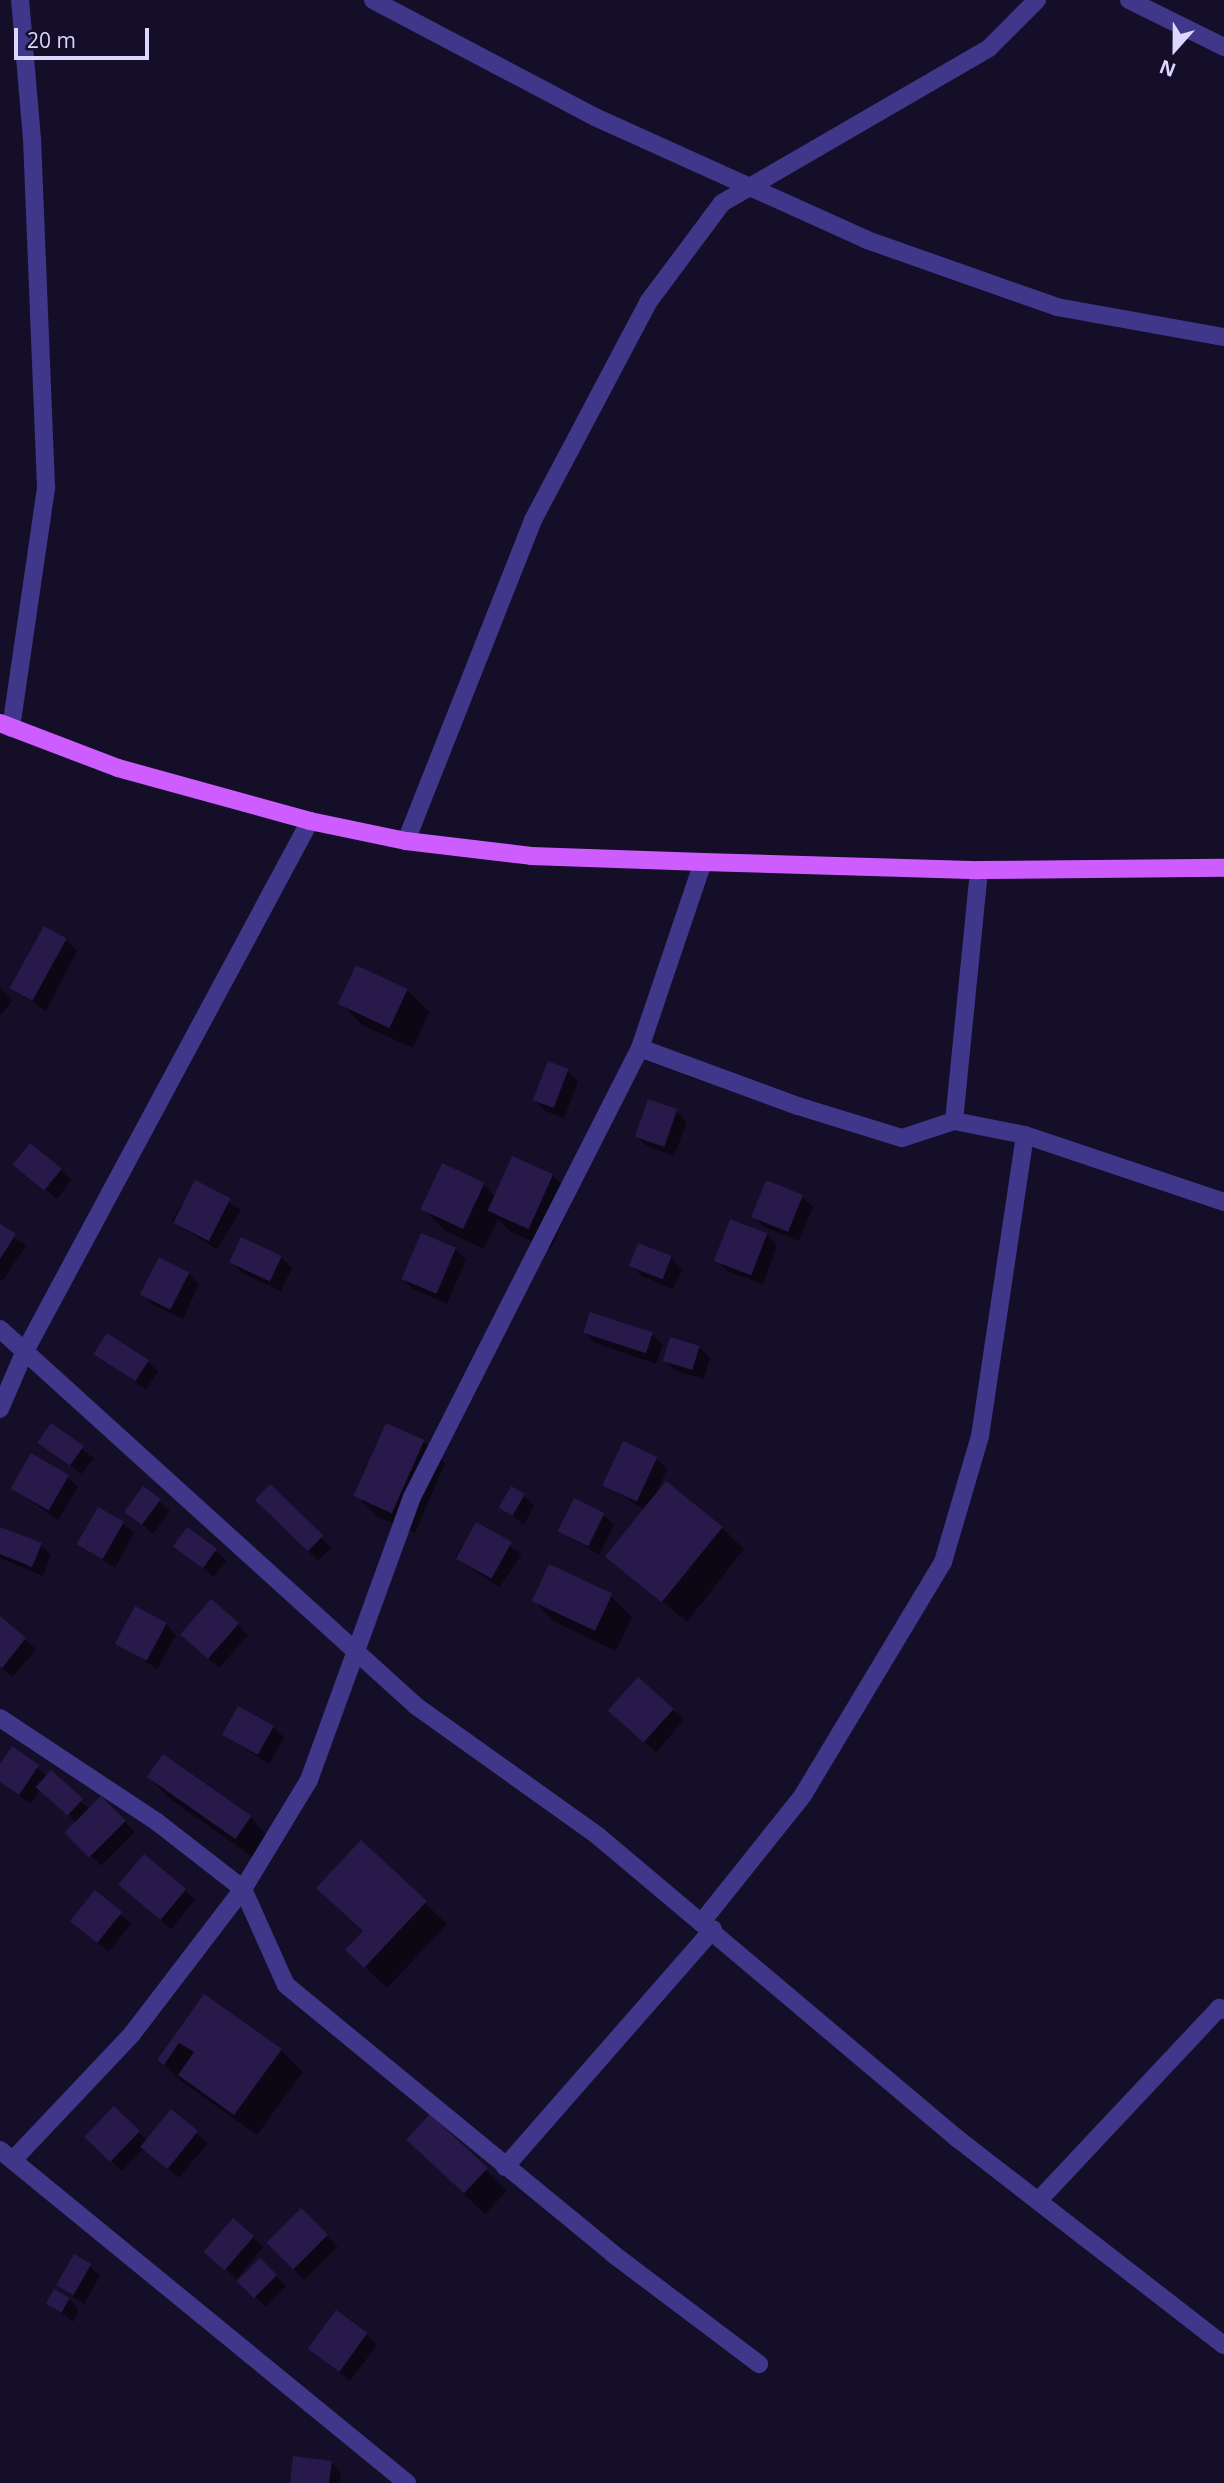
<!DOCTYPE html>
<html>
<head>
<meta charset="utf-8">
<style>
	body { margin:0 }
	#map { position:relative; width:1224px; height:2483px; overflow:hidden; background:#150e28; font-family:"Open Sans",sans-serif }
	div>[style] { position:absolute }
	.shadow>* { inset:0; background:#0007; transform-origin:0 0 }
	.building>* { inset:0; background:#27194a; transform-origin:0 0 }
	.service>* { height:18px; margin:-9px; padding:0 9px; transform-origin:9px; border-radius:9px; background:#40378a }
	.minor>* { height:18px; margin:-9px; padding:0 9px; transform-origin:9px; border-radius:9px; background:#40378a }
	.primary>* { height:18px; margin:-9px; padding:0 9px; transform-origin:9px; border-radius:9px; background:#ce5dff }
	span { translate:-50% -50%; white-space:nowrap; text-align:center; line-height:1.15; -webkit-text-stroke:7px #150e28; paint-order:stroke }
	.north { position:absolute; left:1140px; top:14px; width:70px; height:70px; -webkit-text-stroke:5px #150e28; paint-order:stroke; rotate:201deg; font-size:19px; font-weight:700; line-height:28px; text-align:center; color:#ddd6ff }
	.north::after { content:''; display:block; margin:auto; width:24px; height:32px; background:#ddd6ff; clip-path:polygon(50% 0,100% 100%,50% 72%,0 100%) }
	.scale { position:absolute; left:14px; top:28px; width:135px; height:32px; box-sizing:border-box; border:4px solid #ddd6ff; border-top:0; padding-left:9px; font-size:21px; line-height:24px; white-space:nowrap; color:#ddd6ff; -webkit-text-stroke:5px #150e28; paint-order:stroke }
</style>
</head>
<body>
<div id="map">
	<div class="shadow">
		<div style="clip-path:polygon(66px 940px,77px 951px,46px 1011px,14px 989px)"></div>
		<div style="clip-path:polygon(0 988px,13px 1000px,0 1016px)"></div>
		<div style="clip-path:polygon(407px 990px,429px 1012px,413px 1048px,362px 1025px,341px 1003px)"></div>
		<div style="clip-path:polygon(568px 1071px,578px 1082px,564px 1118px,545px 1111px,535px 1100px)"></div>
		<div style="clip-path:polygon(676px 1111px,687px 1122px,674px 1156px,647px 1146px,636px 1136px)"></div>
		<div style="clip-path:polygon(15px 1165px,61px 1170px,71px 1180px,57px 1199px)"></div>
		<div style="clip-path:polygon(552px 1175px,574px 1197px,551px 1249px,511px 1232px,498px 1219px,484px 1249px,444px 1230px,423px 1208px,483px 1184px,496px 1197px)"></div>
		<div style="left:196px;top:1182px;width:53px;height:46px;rotate:32deg"></div>
		<div style="clip-path:polygon(802px 1196px,813px 1207px,799px 1241px,764px 1227px,754px 1217px)"></div>
		<div style="clip-path:polygon(0 1226px,26px 1246px,2px 1281px,0 1280px)"></div>
		<div style="clip-path:polygon(766px 1234px,777px 1245px,763px 1284px,727px 1271px,717px 1260px)"></div>
		<div style="clip-path:polygon(639px 1245px,671px 1258px,682px 1269px,673px 1289px,642px 1276px,631px 1266px)"></div>
		<div style="clip-path:polygon(455px 1249px,466px 1260px,447px 1304px,413px 1289px,402px 1278px)"></div>
		<div style="clip-path:polygon(281px 1257px,292px 1268px,281px 1291px,242px 1273px,231px 1262px)"></div>
		<div style="clip-path:polygon(188px 1273px,199px 1284px,183px 1319px,153px 1305px,142px 1294px)"></div>
		<div style="clip-path:polygon(585px 1333px,652px 1335px,663px 1345px,656px 1364px,595px 1343px)"></div>
		<div style="clip-path:polygon(699px 1347px,710px 1358px,704px 1379px,676px 1371px,665px 1361px)"></div>
		<div style="clip-path:polygon(96px 1354px,147px 1361px,158px 1371px,146px 1390px)"></div>
		<div style="left:51px;top:1425px;width:54px;height:20px;rotate:38deg"></div>
		<div style="clip-path:polygon(423px 1441px,445px 1463px,415px 1533px,378px 1517px,357px 1496px)"></div>
		<div style="clip-path:polygon(657px 1459px,667px 1469px,656px 1494px,722px 1528px,744px 1549px,687px 1622px,608px 1557px,645px 1510px,605px 1485px)"></div>
		<div style="clip-path:polygon(67px 1477px,78px 1487px,58px 1520px,12px 1488px)"></div>
		<div style="left:270px;top:1486px;width:87px;height:19px;rotate:45deg"></div>
		<div style="clip-path:polygon(524px 1495px,534px 1506px,524px 1525px,501px 1507px)"></div>
		<div style="clip-path:polygon(159px 1501px,170px 1511px,153px 1534px,125px 1510px)"></div>
		<div style="clip-path:polygon(604px 1515px,614px 1525px,599px 1555px,561px 1531px)"></div>
		<div style="clip-path:polygon(123px 1523px,134px 1533px,115px 1568px,79px 1544px)"></div>
		<div style="left:477px;top:1524px;width:54px;height:40px;rotate:34deg"></div>
		<div style="clip-path:polygon(0 1529px,41px 1545px,51px 1555px,43px 1576px,0 1558px)"></div>
		<div style="left:188px;top:1529px;width:50px;height:21px;rotate:39deg"></div>
		<div style="clip-path:polygon(611px 1596px,632px 1617px,616px 1651px,555px 1622px,534px 1601px)"></div>
		<div style="clip-path:polygon(0 1619px,36px 1649px,13px 1677px,0 1667px)"></div>
		<div style="clip-path:polygon(166px 1624px,176px 1635px,157px 1669px,116px 1642px)"></div>
		<div style="clip-path:polygon(237px 1624px,248px 1635px,219px 1668px,193px 1645px)"></div>
		<div style="clip-path:polygon(639px 1680px,684px 1720px,656px 1752px,621px 1722px)"></div>
		<div style="clip-path:polygon(273px 1727px,284px 1737px,269px 1764px,224px 1735px)"></div>
		<div style="clip-path:polygon(12px 1749px,90px 1809px,101px 1798px,135px 1832px,101px 1866px,68px 1833px,77px 1823px,41px 1789px,31px 1804px,0 1782px,0 1767px)"></div>
		<div style="clip-path:polygon(149px 1777px,250px 1817px,271px 1839px,257px 1860px,170px 1799px)"></div>
		<div style="clip-path:polygon(361px 1842px,447px 1924px,387px 1988px,347px 1950px,365px 1932px)"></div>
		<div style="clip-path:polygon(185px 1890px,195px 1900px,171px 1929px,131px 1895px)"></div>
		<div style="clip-path:polygon(95px 1892px,131px 1924px,109px 1952px,83px 1931px)"></div>
		<div style="clip-path:polygon(205px 1997px,281px 2050px,303px 2072px,257px 2135px,181px 2081px,160px 2060px)"></div>
		<div style="clip-path:polygon(114px 2108px,148px 2141px,171px 2112px,208px 2143px,179px 2178px,144px 2148px,122px 2171px,86px 2137px)"></div>
		<div style="clip-path:polygon(431px 2117px,507px 2191px,485px 2214px,430px 2162px)"></div>
		<div style="left:301px;top:2210px;width:52px;height:47px;rotate:45deg"></div>
		<div style="clip-path:polygon(253px 2237px,263px 2247px,237px 2279px,217px 2262px)"></div>
		<div style="left:260px;top:2260px;width:37px;height:29px;rotate:45deg"></div>
		<div style="clip-path:polygon(90px 2266px,100px 2276px,84px 2304px,58px 2285px)"></div>
		<div style="clip-path:polygon(69px 2299px,79px 2310px,73px 2322px,48px 2303px)"></div>
		<div style="clip-path:polygon(366px 2334px,377px 2345px,350px 2381px,310px 2348px)"></div>
		<div style="clip-path:polygon(331px 2462px,341px 2473px,340px 2483px,292px 2483px)"></div>
	</div>
	<div class="building">
		<div style="left:44px;top:926px;width:26px;height:71px;rotate:29deg"></div>
		<div style="left:356px;top:965px;width:57px;height:43px;rotate:25deg"></div>
		<div style="left:548px;top:1061px;width:22px;height:42px;rotate:21deg"></div>
		<div style="left:648px;top:1099px;width:31px;height:40px;rotate:19deg"></div>
		<div style="left:30px;top:1143px;width:41px;height:28px;rotate:39deg"></div>
		<div style="left:512px;top:1156px;width:45px;height:60px;rotate:24deg"></div>
		<div style="left:442px;top:1163px;width:47px;height:51px;rotate:25deg"></div>
		<div style="left:195px;top:1180px;width:40px;height:48px;rotate:27deg"></div>
		<div style="left:766px;top:1180px;width:40px;height:40px;rotate:22deg"></div>
		<div style="left:730px;top:1219px;width:40px;height:45px;rotate:21deg"></div>
		<div style="clip-path:polygon(0 1224px,16px 1234px,0 1259px)"></div>
		<div style="left:421px;top:1233px;width:38px;height:50px;rotate:23deg"></div>
		<div style="left:241px;top:1237px;width:45px;height:28px;rotate:25deg"></div>
		<div style="left:638px;top:1243px;width:36px;height:25px;rotate:21deg"></div>
		<div style="left:159px;top:1257px;width:34px;height:42px;rotate:27deg"></div>
		<div style="left:590px;top:1312px;width:66px;height:22px;rotate:18deg"></div>
		<div style="left:107px;top:1333px;width:50px;height:25px;rotate:33deg"></div>
		<div style="left:670px;top:1337px;width:31px;height:25px;rotate:17deg"></div>
		<div style="left:51px;top:1423px;width:40px;height:24px;rotate:35deg"></div>
		<div style="left:386px;top:1423px;width:42px;height:80px;rotate:24deg"></div>
		<div style="left:623px;top:1441px;width:38px;height:49px;rotate:25deg"></div>
		<div style="left:31px;top:1453px;width:44px;height:41px;rotate:30deg"></div>
		<div style="left:666px;top:1481px;width:73px;height:97px;rotate:39deg"></div>
		<div style="left:270px;top:1484px;width:74px;height:22px;rotate:44deg"></div>
		<div style="left:143px;top:1486px;width:22px;height:32px;rotate:36deg"></div>
		<div style="left:511px;top:1486px;width:16px;height:25px;rotate:30deg"></div>
		<div style="left:574px;top:1498px;width:34px;height:37px;rotate:26deg"></div>
		<div style="left:98px;top:1507px;width:30px;height:43px;rotate:30deg"></div>
		<div style="left:476px;top:1522px;width:41px;height:42px;rotate:29deg"></div>
		<div style="clip-path:polygon(0 1527px,42px 1543px,32px 1567px,0 1554px)"></div>
		<div style="left:187px;top:1527px;width:37px;height:24px;rotate:36deg"></div>
		<div style="left:549px;top:1564px;width:70px;height:41px;rotate:25deg"></div>
		<div style="left:211px;top:1599px;width:37px;height:47px;rotate:41deg"></div>
		<div style="left:135px;top:1606px;width:36px;height:43px;rotate:28deg"></div>
		<div style="clip-path:polygon(0 1616px,26px 1638px,2px 1668px,0 1667px)"></div>
		<div style="left:638px;top:1677px;width:48px;height:45px;rotate:42deg"></div>
		<div style="left:238px;top:1706px;width:41px;height:33px;rotate:29deg"></div>
		<div style="clip-path:polygon(12px 1746px,39px 1765px,19px 1795px,0 1782px,0 1764px)"></div>
		<div style="left:163px;top:1754px;width:108px;height:28px;rotate:35deg"></div>
		<div style="left:51px;top:1770px;width:43px;height:23px;rotate:42deg"></div>
		<div style="left:101px;top:1796px;width:35px;height:52px;rotate:45deg"></div>
		<div style="clip-path:polygon(361px 1840px,427px 1901px,364px 1968px,345px 1950px,363px 1931px,316px 1888px)"></div>
		<div style="left:144px;top:1854px;width:55px;height:40px;rotate:40deg"></div>
		<div style="left:95px;top:1890px;width:35px;height:40px;rotate:39deg"></div>
		<div style="clip-path:polygon(204px 1994px,282px 2049px,234px 2115px,178px 2075px,194px 2052px,179px 2043px,164px 2065px,157px 2060px)"></div>
		<div style="left:114px;top:2106px;width:36px;height:43px;rotate:44deg"></div>
		<div style="left:171px;top:2109px;width:35px;height:49px;rotate:39deg"></div>
		<div style="left:430px;top:2114px;width:79px;height:35px;rotate:43deg"></div>
		<div style="left:301px;top:2208px;width:38px;height:49px;rotate:45deg"></div>
		<div style="left:233px;top:2218px;width:28px;height:45px;rotate:41deg"></div>
		<div style="left:74px;top:2254px;width:20px;height:36px;rotate:30deg"></div>
		<div style="left:260px;top:2258px;width:24px;height:33px;rotate:45deg"></div>
		<div style="left:54px;top:2289px;width:18px;height:17px;rotate:29deg"></div>
		<div style="left:336px;top:2310px;width:39px;height:48px;rotate:36deg"></div>
		<div style="clip-path:polygon(293px 2456px,332px 2461px,329px 2483px,290px 2483px)"></div>
	</div>
	<div class="service">
		<div style="left:505px;top:2167px;width:316px;rotate:-48.8deg"></div>
	</div>
	<div class="minor">
		<div style="left:373px;top:0;width:251px;rotate:27.8deg"></div>
		<div style="left:595px;top:117px;width:299px;rotate:24.3deg"></div>
		<div style="left:867px;top:240px;width:201px;rotate:19.4deg"></div>
		<div style="left:1057px;top:307px;width:170px;rotate:10.2deg"></div>
		<div style="left:1129px;top:0;width:106px;rotate:26.3deg"></div>
		<div style="left:11px;top:728px;width:244px;rotate:-81.7deg"></div>
		<div style="left:46px;top:487px;width:348px;rotate:-92.3deg"></div>
		<div style="left:32px;top:139px;width:140px;rotate:-94.9deg"></div>
		<div style="left:406px;top:841px;width:345px;rotate:-68.4deg"></div>
		<div style="left:533px;top:520px;width:248px;rotate:-62.1deg"></div>
		<div style="left:649px;top:301px;width:122px;rotate:-53.3deg"></div>
		<div style="left:722px;top:203px;width:309px;rotate:-30.1deg"></div>
		<div style="left:989px;top:48px;width:68px;rotate:-45deg"></div>
		<div style="left:640px;top:1048px;width:168px;rotate:20.2deg"></div>
		<div style="left:798px;top:1106px;width:109px;rotate:17.1deg"></div>
		<div style="left:902px;top:1138px;width:55px;rotate:-18.1deg"></div>
		<div style="left:954px;top:1121px;width:72px;rotate:11.2deg"></div>
		<div style="left:1025px;top:1135px;width:210px;rotate:18.6deg"></div>
		<div style="left:954px;top:1121px;width:252px;rotate:-84.3deg"></div>
		<div style="left:0;top:1329px;width:561px;rotate:42.18deg"></div>
		<div style="left:416px;top:1706px;width:224px;rotate:35.5deg"></div>
		<div style="left:598px;top:1836px;width:471px;rotate:40.1deg"></div>
		<div style="left:958px;top:2139px;width:336px;rotate:37.8deg"></div>
		<div style="left:0;top:1409px;width:61px;rotate:-66.8deg"></div>
		<div style="left:24px;top:1353px;width:604px;rotate:-61.74deg"></div>
		<div style="left:0;top:1718px;width:188px;rotate:33.5deg"></div>
		<div style="left:157px;top:1822px;width:109px;rotate:37.9deg"></div>
		<div style="left:243px;top:1889px;width:105px;rotate:65.9deg"></div>
		<div style="left:286px;top:1985px;width:423px;rotate:39.4deg"></div>
		<div style="left:613px;top:2254px;width:183px;rotate:37deg"></div>
		<div style="left:701px;top:1923px;width:164px;rotate:-51.4deg"></div>
		<div style="left:803px;top:1795px;width:272px;rotate:-59deg"></div>
		<div style="left:943px;top:1562px;width:131px;rotate:-73.6deg"></div>
		<div style="left:980px;top:1436px;width:304px;rotate:-81.5deg"></div>
		<div style="left:0;top:2150px;width:526px;rotate:39.29deg"></div>
		<div style="left:13px;top:2160px;width:173px;rotate:-46.6deg"></div>
		<div style="left:132px;top:2034px;width:183px;rotate:-52.6deg"></div>
		<div style="left:243px;top:1889px;width:127px;rotate:-58.8deg"></div>
		<div style="left:309px;top:1780px;width:301px;rotate:-70deg"></div>
		<div style="left:412px;top:1497px;width:504px;rotate:-63.08deg"></div>
		<div style="left:640px;top:1048px;width:196px;rotate:-71.3deg"></div>
		<div style="left:1038px;top:2201px;width:265px;rotate:-46.8deg"></div>
		<div style="left:1219px;top:2008px;width:5px;rotate:22deg"></div>
	</div>
	<div class="primary">
		<div style="left:0;top:723px;width:126px;rotate:20.9deg"></div>
		<div style="left:118px;top:768px;width:199px;rotate:15.4deg"></div>
		<div style="left:310px;top:821px;width:98px;rotate:11.8deg"></div>
		<div style="left:406px;top:841px;width:126px;rotate:6.8deg"></div>
		<div style="left:531px;top:856px;width:172px;rotate:2deg"></div>
		<div style="left:703px;top:862px;width:276px;rotate:1.7deg"></div>
		<div style="left:979px;top:870px;width:245px;rotate:-0.5deg"></div>
	</div>
	<div class="north">N</div>
	<div class="scale">20 m</div>
</div>
</body>
</html>
